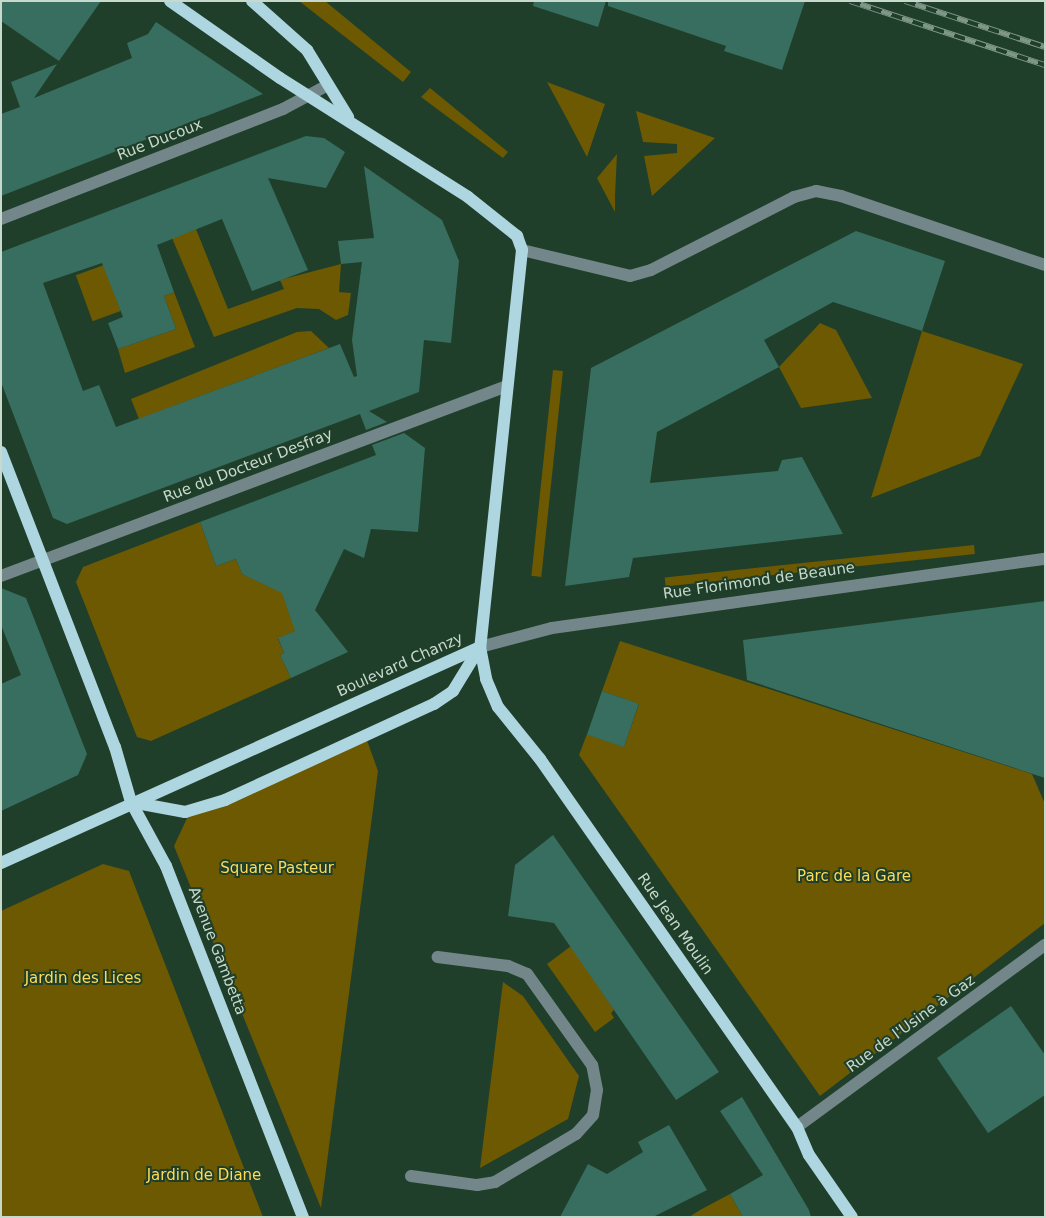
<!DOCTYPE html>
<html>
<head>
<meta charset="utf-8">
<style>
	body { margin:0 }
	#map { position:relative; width:1046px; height:1218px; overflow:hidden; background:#1f3f2a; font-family:"DejaVu Sans",sans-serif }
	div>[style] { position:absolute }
	.green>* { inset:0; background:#6c5902; transform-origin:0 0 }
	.building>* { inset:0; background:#376e5f; transform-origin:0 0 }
	.minor>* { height:12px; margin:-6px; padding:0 6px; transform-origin:6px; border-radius:6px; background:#73878b }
	.major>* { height:12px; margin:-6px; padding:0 6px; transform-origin:6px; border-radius:6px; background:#add6e0 }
	.rail>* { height:5.5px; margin-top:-2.75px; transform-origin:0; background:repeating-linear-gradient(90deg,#1f3f2a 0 11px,#7f9787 0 22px); box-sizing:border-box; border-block:1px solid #7f9787 }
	span { translate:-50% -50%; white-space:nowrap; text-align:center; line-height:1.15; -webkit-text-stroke:4px #1f3f2a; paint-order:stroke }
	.street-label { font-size:15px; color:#c7d9cc }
	.park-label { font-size:15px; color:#fddb57 }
	.frame { position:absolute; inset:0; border:2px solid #c7d9cc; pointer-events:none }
</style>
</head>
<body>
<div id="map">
	<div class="green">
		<div style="clip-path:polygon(299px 1px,325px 1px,411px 72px,403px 82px)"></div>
		<div style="clip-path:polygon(547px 82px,605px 104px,587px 157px,567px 119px)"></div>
		<div style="clip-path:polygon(430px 88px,508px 152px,503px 158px,421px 97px)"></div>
		<div style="clip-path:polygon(636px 111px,715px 138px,652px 196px,644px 156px,677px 153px,677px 144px,643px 142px)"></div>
		<div style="clip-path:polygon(617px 154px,615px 196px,615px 212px,597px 178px)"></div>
		<div style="clip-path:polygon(196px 229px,228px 309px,284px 289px,280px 280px,341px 264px,339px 292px,351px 293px,348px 315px,336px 320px,319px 309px,297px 308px,214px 337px,172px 238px)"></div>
		<div style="left:104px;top:265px;width:49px;height:30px;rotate:70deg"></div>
		<div style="clip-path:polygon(174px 292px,195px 347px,125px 373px,118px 349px,176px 329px,164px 296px)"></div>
		<div style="clip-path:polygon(820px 323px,836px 330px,872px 398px,801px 408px,779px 367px)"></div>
		<div style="clip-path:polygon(311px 331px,329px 348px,139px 419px,131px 399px,297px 332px)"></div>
		<div style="clip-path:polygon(922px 331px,1023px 364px,980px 456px,871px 498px)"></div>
		<div style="left:553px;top:370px;width:10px;height:207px;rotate:6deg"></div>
		<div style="clip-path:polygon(200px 522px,216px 566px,236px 559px,242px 574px,284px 593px,314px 622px,278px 639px,284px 653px,280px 655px,291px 678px,151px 741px,137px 737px,76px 582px,83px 567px)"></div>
		<div style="left:974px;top:545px;width:9px;height:311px;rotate:84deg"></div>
		<div style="clip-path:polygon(620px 641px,1032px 774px,1045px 804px,1045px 923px,820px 1096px,579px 755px,587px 734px,624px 747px,639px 704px,602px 691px)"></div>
		<div style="clip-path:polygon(364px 732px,378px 771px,321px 1208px,174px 846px,189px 814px)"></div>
		<div style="clip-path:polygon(103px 864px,129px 871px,263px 1217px,1px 1217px,1px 911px)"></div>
		<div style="clip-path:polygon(571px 946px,614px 1010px,611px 1013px,614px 1018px,595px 1032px,547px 964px)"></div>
		<div style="clip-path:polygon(503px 982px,523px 996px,579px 1076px,568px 1119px,480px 1168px)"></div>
		<div style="clip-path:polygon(730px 1194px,743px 1217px,689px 1217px,700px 1210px)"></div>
	</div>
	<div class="building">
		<div style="clip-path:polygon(1px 1px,101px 1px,59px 61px,1px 21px)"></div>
		<div style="clip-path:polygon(534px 1px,606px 1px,598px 27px,533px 6px)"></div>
		<div style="clip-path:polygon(608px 1px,805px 1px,782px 70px,724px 51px,726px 46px,608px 6px)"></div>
		<div style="clip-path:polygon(156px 22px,263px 94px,1px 196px,1px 114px,20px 107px,11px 82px,57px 64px,34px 98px,132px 58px,127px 43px,148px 34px)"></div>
		<div style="clip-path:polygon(306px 136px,324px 138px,345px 152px,326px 188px,268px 178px,308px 270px,252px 291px,222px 219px,157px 245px,174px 292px,164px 296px,176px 329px,118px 349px,108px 323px,123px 317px,102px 263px,43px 283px,83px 391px,99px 385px,116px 427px,340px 344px,354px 377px,357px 376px,352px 340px,362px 262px,341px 264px,338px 241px,374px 238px,364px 166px,442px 220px,459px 261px,451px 343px,424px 340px,419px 392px,369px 411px,387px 422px,366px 430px,360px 414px,67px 524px,53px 518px,1px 382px,1px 252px)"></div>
		<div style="clip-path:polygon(856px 231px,945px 261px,922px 331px,833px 302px,764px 340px,779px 367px,657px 432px,650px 483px,778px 471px,782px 460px,802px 457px,843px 534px,633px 558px,629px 577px,565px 586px,591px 368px)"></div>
		<div style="clip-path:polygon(404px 433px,425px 448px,418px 532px,371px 529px,364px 558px,344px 549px,315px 610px,348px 652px,291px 678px,280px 655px,284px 653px,278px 638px,295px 631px,282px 593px,242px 574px,236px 559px,216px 566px,200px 522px,376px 455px,372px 445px)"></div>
		<div style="clip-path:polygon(1px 588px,26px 598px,87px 754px,78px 775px,1px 811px,1px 684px,21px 675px,1px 625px)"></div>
		<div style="clip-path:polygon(1045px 601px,1045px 778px,747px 680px,743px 640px)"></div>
		<div style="left:602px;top:691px;width:39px;height:46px;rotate:19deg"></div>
		<div style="clip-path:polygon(553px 835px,719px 1072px,676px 1100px,554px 923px,508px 916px,515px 865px)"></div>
		<div style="clip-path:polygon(1011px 1006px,1045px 1055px,1045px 1095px,988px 1133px,937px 1058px)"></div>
		<div style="clip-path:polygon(742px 1097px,809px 1210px,811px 1217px,743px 1217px,730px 1194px,763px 1175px,720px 1111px)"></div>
		<div style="clip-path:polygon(669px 1125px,707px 1190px,653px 1217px,560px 1217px,588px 1164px,607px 1174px,643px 1152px,638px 1142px)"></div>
	</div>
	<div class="minor">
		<div style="left:1px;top:219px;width:303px;rotate:-21.3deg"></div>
		<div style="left:283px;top:109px;width:51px;rotate:-28.1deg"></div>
		<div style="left:522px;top:250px;width:111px;rotate:13.5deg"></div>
		<div style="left:630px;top:276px;width:22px;rotate:-16deg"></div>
		<div style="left:651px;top:270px;width:161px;rotate:-27deg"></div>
		<div style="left:794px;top:197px;width:23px;rotate:-15deg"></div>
		<div style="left:816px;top:191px;width:25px;rotate:11deg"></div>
		<div style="left:841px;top:196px;width:215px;rotate:18.7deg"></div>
		<div style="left:1px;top:576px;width:540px;rotate:-20.58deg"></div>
		<div style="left:480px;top:647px;width:74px;rotate:-14.8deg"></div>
		<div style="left:552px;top:628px;width:498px;rotate:-8deg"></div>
		<div style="left:797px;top:1127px;width:308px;rotate:-36.3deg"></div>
		<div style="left:411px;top:1176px;width:67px;rotate:7.8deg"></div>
		<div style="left:477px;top:1185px;width:18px;rotate:-9deg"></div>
		<div style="left:495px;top:1182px;width:94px;rotate:-30.7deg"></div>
		<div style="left:576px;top:1134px;width:25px;rotate:-48deg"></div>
		<div style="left:593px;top:1115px;width:25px;rotate:-81deg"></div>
		<div style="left:597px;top:1090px;width:25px;rotate:-101deg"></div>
		<div style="left:592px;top:1065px;width:112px;rotate:-125.5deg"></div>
		<div style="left:527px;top:974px;width:21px;rotate:-157deg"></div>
		<div style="left:508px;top:966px;width:71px;rotate:-172.7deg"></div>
	</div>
	<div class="major">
		<div style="left:170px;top:1px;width:134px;rotate:35deg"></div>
		<div style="left:280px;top:78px;width:222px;rotate:32.3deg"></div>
		<div style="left:468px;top:197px;width:63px;rotate:38.5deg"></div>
		<div style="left:517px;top:236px;width:15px;rotate:70deg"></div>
		<div style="left:522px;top:250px;width:399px;rotate:96deg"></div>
		<div style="left:480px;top:647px;width:33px;rotate:79deg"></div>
		<div style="left:486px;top:679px;width:30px;rotate:67deg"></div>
		<div style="left:498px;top:707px;width:67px;rotate:51.1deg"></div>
		<div style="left:540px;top:759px;width:449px;rotate:55.1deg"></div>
		<div style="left:797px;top:1127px;width:30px;rotate:67deg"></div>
		<div style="left:809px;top:1155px;width:75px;rotate:55.3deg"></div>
		<div style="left:252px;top:1px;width:74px;rotate:41.7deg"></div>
		<div style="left:307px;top:50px;width:79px;rotate:58.5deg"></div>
		<div style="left:1px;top:452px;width:316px;rotate:68.9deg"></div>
		<div style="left:115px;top:747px;width:57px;rotate:73.8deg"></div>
		<div style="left:131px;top:802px;width:73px;rotate:61.3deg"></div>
		<div style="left:166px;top:866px;width:377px;rotate:68.7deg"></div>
		<div style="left:131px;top:802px;width:55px;rotate:10.5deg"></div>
		<div style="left:185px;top:812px;width:42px;rotate:-16.7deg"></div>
		<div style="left:225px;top:800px;width:230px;rotate:-24.7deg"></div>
		<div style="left:434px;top:704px;width:23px;rotate:-34deg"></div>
		<div style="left:453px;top:691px;width:52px;rotate:-58.5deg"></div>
		<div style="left:1px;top:863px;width:525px;rotate:-24.27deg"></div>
	</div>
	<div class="rail">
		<div style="left:850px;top:1px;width:205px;rotate:18.2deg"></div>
		<div style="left:905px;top:1px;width:147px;rotate:18.2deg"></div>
	</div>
	<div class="street-label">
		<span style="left:160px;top:140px;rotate:-21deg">Rue Ducoux</span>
		<span style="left:248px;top:466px;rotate:-21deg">Rue du Docteur Desfray</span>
		<span style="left:759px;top:581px;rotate:-8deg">Rue Florimond de Beaune</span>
		<span style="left:400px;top:665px;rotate:-24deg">Boulevard Chanzy</span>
		<span style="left:675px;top:924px;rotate:55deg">Rue Jean Moulin</span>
		<span style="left:217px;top:951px;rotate:69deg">Avenue Gambetta</span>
		<span style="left:911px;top:1024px;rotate:-36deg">Rue de l'Usine à Gaz</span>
	</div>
	<div class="park-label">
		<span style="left:277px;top:869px">Square Pasteur</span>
		<span style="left:854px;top:877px">Parc de la Gare</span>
		<span style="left:83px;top:979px">Jardin des Lices</span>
		<span style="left:204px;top:1176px">Jardin de Diane</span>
	</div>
	<div class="frame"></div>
</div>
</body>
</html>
